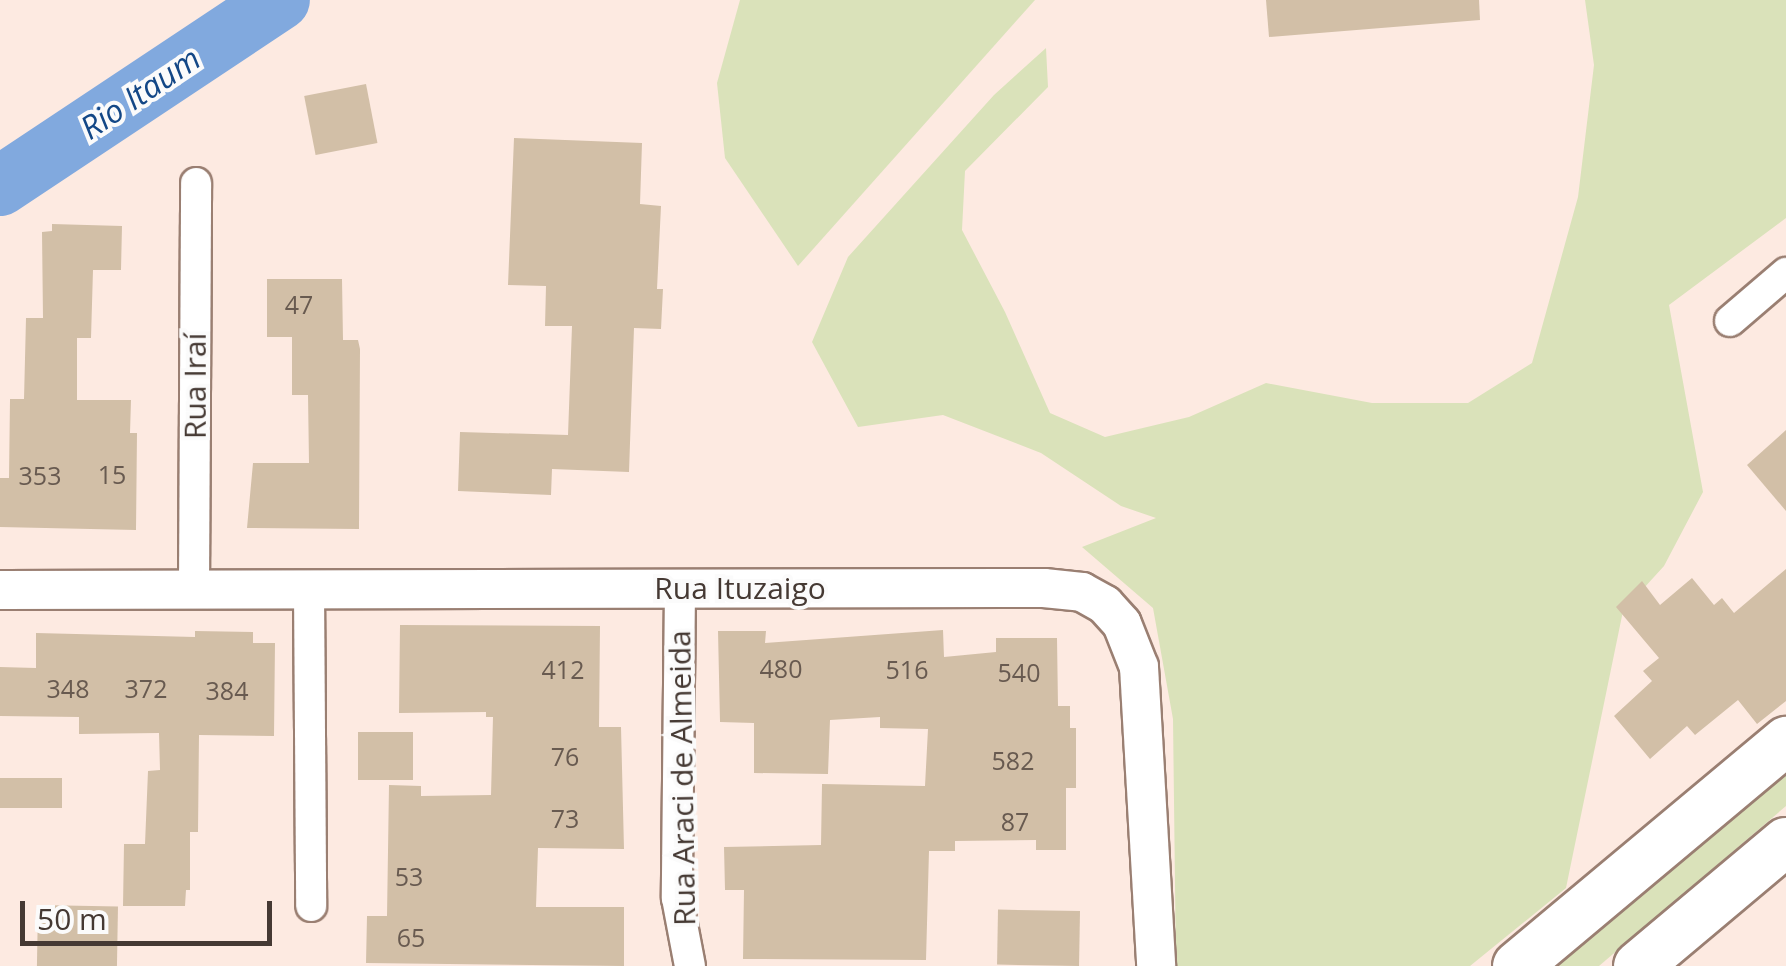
<!DOCTYPE html>
<html>
<head>
<meta charset="utf-8">
<style>
	body { margin:0 }
	#map { position:relative; width:1786px; height:966px; overflow:hidden; background:#fdeae1; font-family:"Open Sans",sans-serif }
	div>[style] { position:absolute }
	.green>* { inset:0; background:#dae2ba }
	.river>* { height:60px; margin:-30px; padding:0 30px; transform-origin:30px; border-radius:30px; background:#81a9de }
	.building>* { inset:0; background:#d2bfa7; transform-origin:0 0 }
	.roads { filter:drop-shadow(2px 0 #9a7f72) drop-shadow(-2px 0 #9a7f72) drop-shadow(0 2px #9a7f72) drop-shadow(0 -2px #9a7f72) }
	.minor>* { height:30px; margin:-15px; padding:0 15px; transform-origin:15px; border-radius:15px; background:#fff }
	.tertiary>* { height:38px; margin:-19px; padding:0 19px; transform-origin:19px; border-radius:19px; background:#fff }
	.primary>* { height:48px; margin:-24px; padding:0 24px; transform-origin:24px; border-radius:24px; background:#fff }
	span { translate:-50% -50%; white-space:nowrap; text-align:center; line-height:1.15; -webkit-text-stroke:8px #fbfbfb; paint-order:stroke }
	.number-label { font-size:25px; color:#685a50 }
	.number-label span { -webkit-text-stroke-width:0 }
	.street-label { font-size:30px; color:#453933 }
	.water-label { font-size:32px; color:#134786; font-style:italic }
	.scale { position:absolute; left:20px; top:901px; width:252px; height:45px; box-sizing:border-box; border:5px solid #453933; border-top:0; padding-left:12px; font-size:30px; line-height:35px; white-space:nowrap; color:#453933; -webkit-text-stroke:8px #fbfbfb; paint-order:stroke }
</style>
</head>
<body>
<div id="map">
	<div class="green">
		<div style="clip-path:polygon(740px 0,1035px 0,798px 266px,725px 158px,717px 83px)"></div>
		<div style="clip-path:polygon(1585px 0,1786px 0,1786px 218px,1669px 305px,1703px 492px,1664px 566px,1623px 611px,1566px 888px,1470px 966px,1176px 966px,1173px 719px,1153px 608px,1082px 547px,1156px 518px,1121px 506px,1041px 453px,943px 415px,858px 427px,812px 342px,848px 257px,994px 95px,1046px 48px,1048px 87px,965px 171px,962px 230px,1005px 312px,1050px 413px,1105px 437px,1189px 417px,1266px 383px,1372px 403px,1468px 403px,1532px 363px,1578px 197px,1594px 65px)"></div>
		<div style="clip-path:polygon(1786px 773px,1786px 806px,1599px 966px,1556px 966px)"></div>
	</div>
	<div class="river">
		<div style="left:0;top:186px;width:336px;rotate:-33.6deg"></div>
	</div>
	<div class="building">
		<div style="clip-path:polygon(1266px 0,1479px 0,1480px 20px,1269px 37px)"></div>
		<div style="left:366px;top:84px;width:60px;height:63px;rotate:79deg"></div>
		<div style="clip-path:polygon(514px 138px,642px 143px,640px 204px,661px 206px,657px 289px,663px 289px,661px 329px,634px 328px,629px 472px,552px 469px,551px 495px,458px 491px,460px 432px,568px 435px,572px 326px,545px 326px,546px 286px,508px 285px)"></div>
		<div style="clip-path:polygon(52px 224px,122px 226px,121px 270px,93px 270px,91px 338px,77px 338px,77px 400px,131px 400px,130px 433px,137px 433px,136px 530px,0 527px,0 478px,9px 478px,10px 399px,24px 399px,26px 318px,43px 318px,42px 232px,52px 231px)"></div>
		<div style="clip-path:polygon(267px 279px,342px 279px,343px 340px,358px 340px,360px 349px,359px 529px,247px 528px,253px 463px,309px 463px,308px 395px,292px 395px,292px 337px,267px 337px)"></div>
		<div style="clip-path:polygon(1786px 430px,1786px 511px,1747px 465px)"></div>
		<div style="clip-path:polygon(1786px 569px,1786px 701px,1757px 724px,1738px 700px,1695px 735px,1687px 726px,1650px 759px,1614px 716px,1652px 681px,1643px 671px,1659px 658px,1616px 607px,1642px 581px,1660px 605px,1692px 578px,1714px 605px,1722px 598px,1734px 613px)"></div>
		<div style="clip-path:polygon(400px 625px,600px 626px,599px 727px,621px 727px,624px 849px,538px 848px,536px 907px,624px 907px,624px 966px,366px 963px,367px 916px,387px 916px,389px 785px,421px 786px,421px 796px,491px 795px,493px 717px,486px 717px,486px 712px,399px 713px)"></div>
		<div style="clip-path:polygon(943px 630px,944px 657px,996px 652px,996px 638px,1057px 638px,1058px 706px,1070px 706px,1070px 728px,1076px 728px,1076px 788px,1066px 788px,1066px 850px,1036px 850px,1036px 840px,955px 841px,955px 851px,929px 851px,926px 960px,743px 959px,744px 890px,725px 890px,724px 847px,821px 845px,822px 784px,925px 786px,928px 729px,880px 728px,880px 717px,830px 720px,828px 774px,754px 773px,754px 723px,720px 722px,718px 631px,766px 631px,765px 643px)"></div>
		<div style="clip-path:polygon(195px 631px,253px 632px,253px 643px,275px 643px,274px 736px,199px 735px,198px 832px,190px 832px,190px 890px,186px 890px,185px 906px,123px 906px,124px 844px,145px 844px,148px 771px,160px 770px,159px 733px,79px 734px,79px 717px,0 716px,0 667px,36px 668px,36px 633px,195px 637px)"></div>
		<div style="left:358px;top:732px;width:55px;height:48px"></div>
		<div style="left:62px;top:778px;width:30px;height:62px;rotate:90deg"></div>
		<div style="left:38px;top:905px;width:80px;height:61px;rotate:1deg"></div>
		<div style="left:1080px;top:911px;width:55px;height:82px;rotate:91deg"></div>
	</div>
	<div class="roads">
		<div class="minor">
			<div style="left:1730px;top:321px;width:74px;rotate:-40.6deg"></div>
			<div style="left:194px;top:589px;width:406px;rotate:-89.7deg"></div>
			<div style="left:309px;top:589px;width:317px;rotate:89.6deg"></div>
			<div style="left:680px;top:589px;width:309px;rotate:90.6deg"></div>
			<div style="left:677px;top:898px;width:69px;rotate:79.2deg"></div>
		</div>
		<div class="tertiary">
			<div style="left:0;top:590px;width:1044px;rotate:-0.11deg"></div>
			<div style="left:1044px;top:588px;width:38px;rotate:6deg"></div>
			<div style="left:1082px;top:592px;width:26px;rotate:29deg"></div>
			<div style="left:1105px;top:605px;width:25px;rotate:48deg"></div>
			<div style="left:1122px;top:624px;width:46px;rotate:68.4deg"></div>
			<div style="left:1139px;top:667px;width:299px;rotate:86.7deg"></div>
		</div>
		<div class="primary">
			<div style="left:1517px;top:966px;width:351px;rotate:-39.9deg"></div>
			<div style="left:1638px;top:966px;width:193px;rotate:-40deg"></div>
		</div>
	</div>
	<div class="number-label">
		<span style="left:299px;top:304px">47</span>
		<span style="left:112px;top:474px">15</span>
		<span style="left:40px;top:475px">353</span>
		<span style="left:781px;top:668px">480</span>
		<span style="left:563px;top:669px">412</span>
		<span style="left:907px;top:669px">516</span>
		<span style="left:1019px;top:672px">540</span>
		<span style="left:68px;top:688px">348</span>
		<span style="left:146px;top:688px">372</span>
		<span style="left:227px;top:690px">384</span>
		<span style="left:565px;top:756px">76</span>
		<span style="left:1013px;top:760px">582</span>
		<span style="left:565px;top:818px">73</span>
		<span style="left:1015px;top:821px">87</span>
		<span style="left:409px;top:876px">53</span>
		<span style="left:411px;top:937px">65</span>
	</div>
	<div class="street-label">
		<span style="left:195px;top:386px;rotate:-90deg">Rua Iraí</span>
		<span style="left:740px;top:588px">Rua Ituzaigo</span>
		<span style="left:682px;top:778px;rotate:-91deg">Rua Araci de Almeida</span>
	</div>
	<div class="water-label">
		<span style="left:140px;top:93px;rotate:-34deg">Rio Itaum</span>
	</div>
	<div class="scale">50 m</div>
</div>
</body>
</html>
